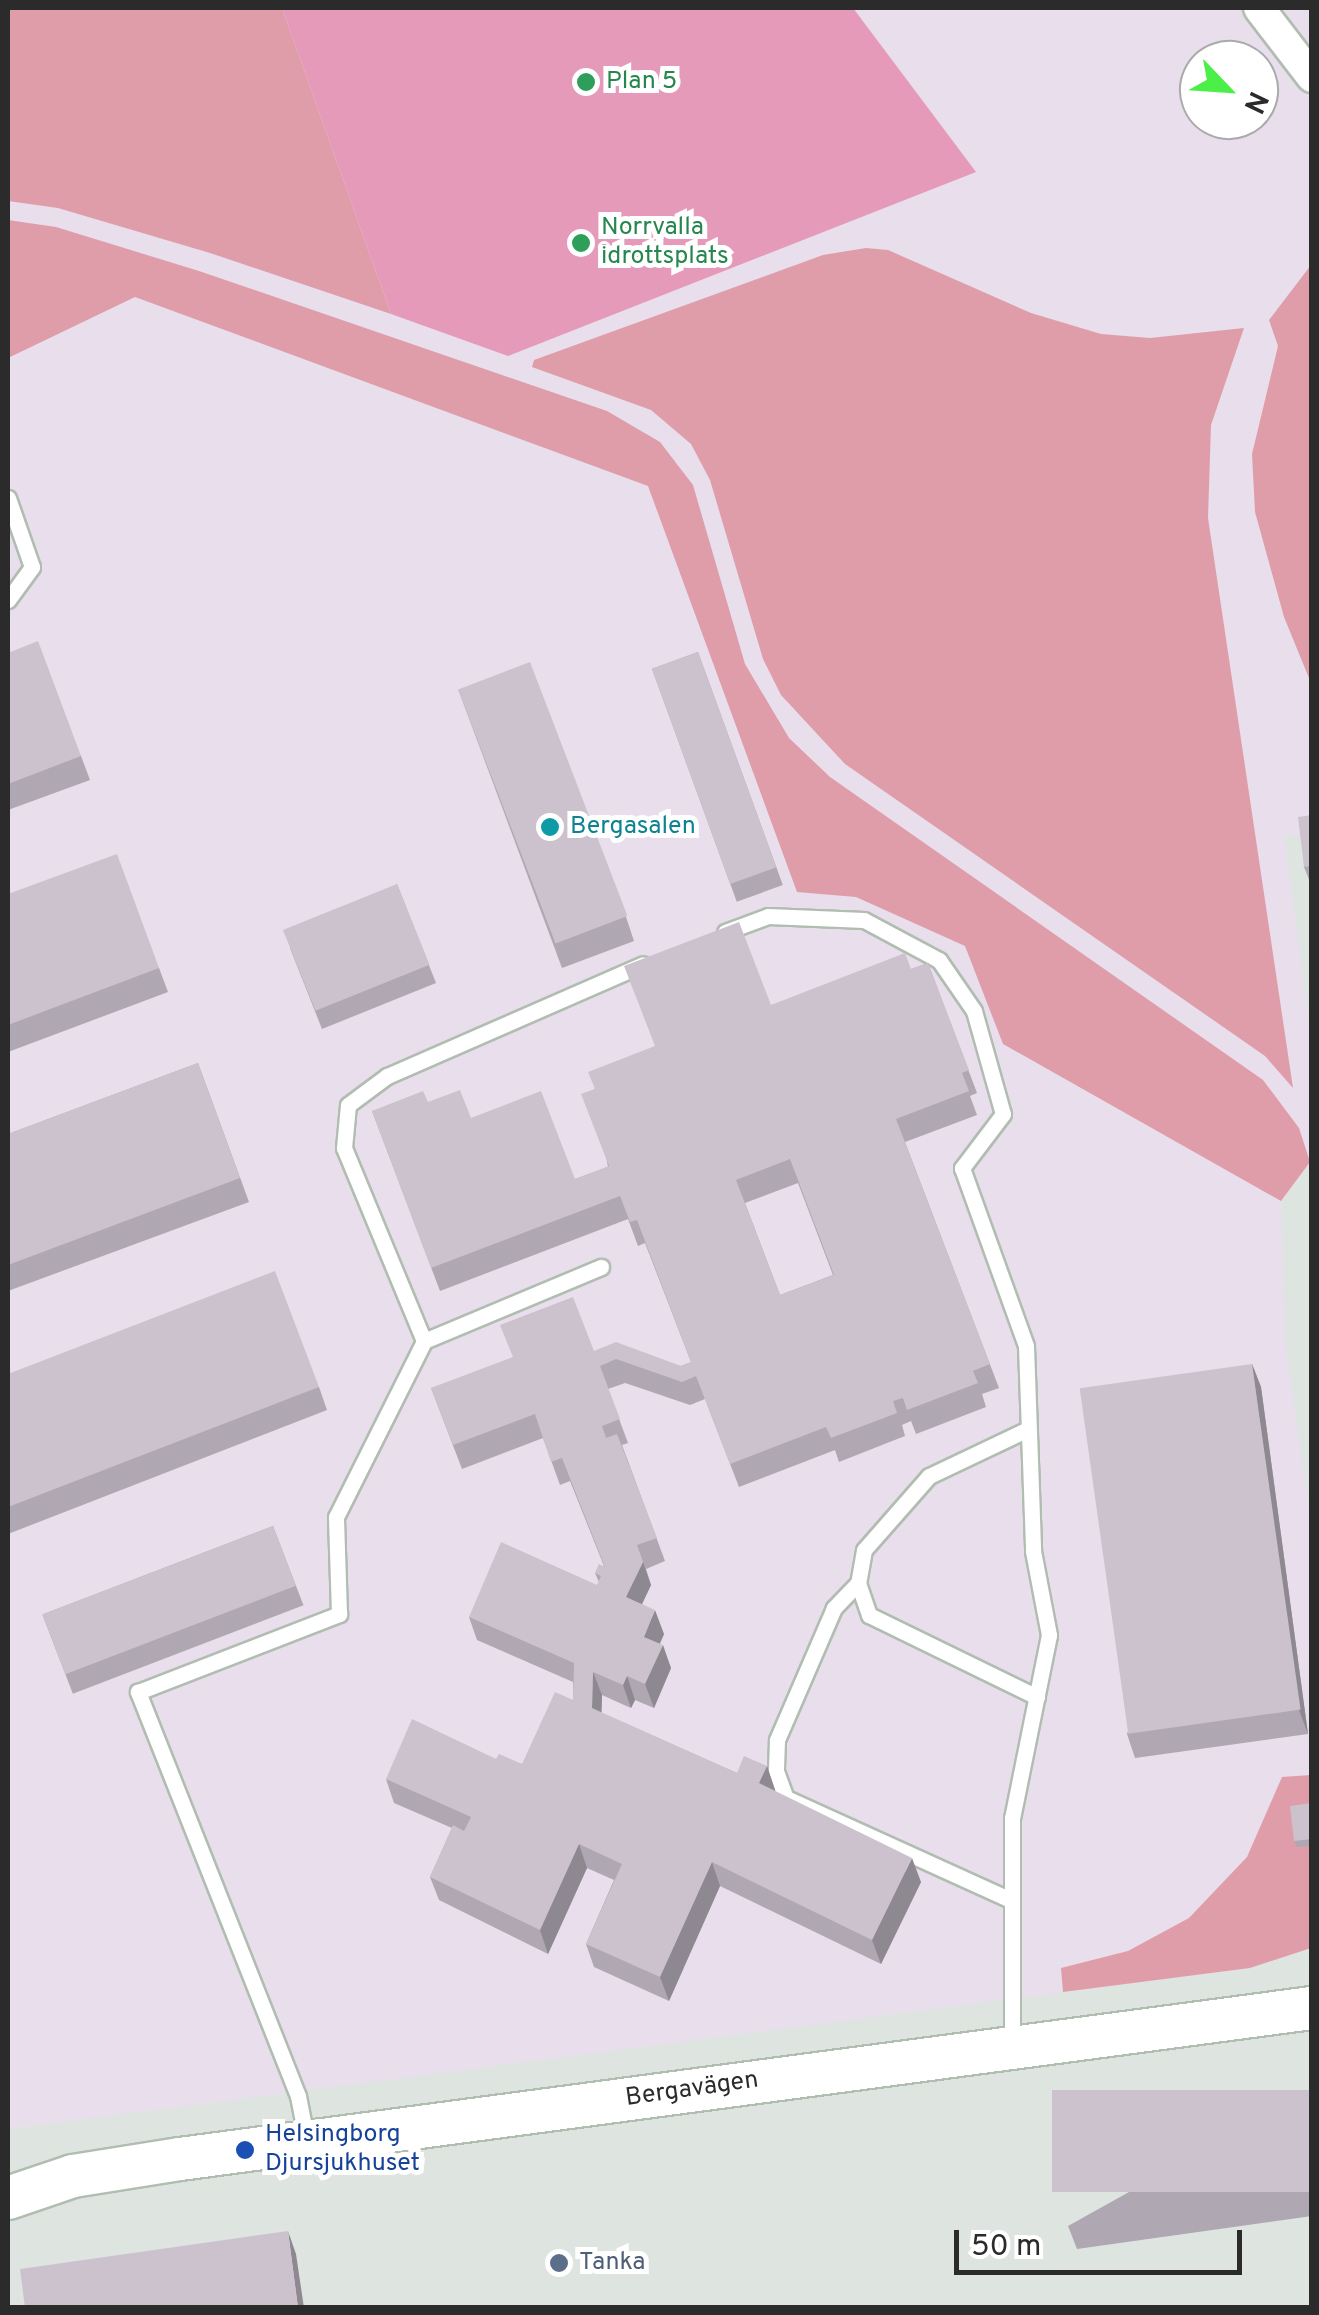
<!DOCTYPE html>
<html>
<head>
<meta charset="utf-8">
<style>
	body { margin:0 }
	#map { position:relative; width:1319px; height:2315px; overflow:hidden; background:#e8deec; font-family:Overpass,sans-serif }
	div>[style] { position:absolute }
	.industrial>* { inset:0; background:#dee5e1 }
	.green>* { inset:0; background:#df9da9 }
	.pitch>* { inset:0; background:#e59ab9 }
	.roads { filter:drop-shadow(2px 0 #b1bdb1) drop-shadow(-2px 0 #b1bdb1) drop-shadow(0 2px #b1bdb1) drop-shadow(0 -2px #b1bdb1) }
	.lane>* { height:15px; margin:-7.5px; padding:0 7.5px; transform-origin:7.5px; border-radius:7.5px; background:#fff }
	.street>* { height:30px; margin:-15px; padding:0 15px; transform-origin:15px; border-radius:15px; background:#fff }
	.secondary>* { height:42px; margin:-21px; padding:0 21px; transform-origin:21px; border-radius:21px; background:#fff }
	.wall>* { inset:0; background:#afa7b1; transform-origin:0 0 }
	.shaded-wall>* { inset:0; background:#8e8890 }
	.building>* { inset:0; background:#cbc2ce; transform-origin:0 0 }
	.dots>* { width:28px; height:28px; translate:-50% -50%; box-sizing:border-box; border:5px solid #fff; border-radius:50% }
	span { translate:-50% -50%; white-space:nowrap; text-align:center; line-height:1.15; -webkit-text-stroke:10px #fff; paint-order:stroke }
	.leisure-label { font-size:25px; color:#27864d }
	.left { translate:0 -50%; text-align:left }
	.culture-label { font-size:25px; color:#0d838f }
	.street-label { font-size:25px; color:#2b2b2b }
	.transit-label { font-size:25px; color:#164399 }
	.service-label { font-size:25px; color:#4e5e75 }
	.frame { position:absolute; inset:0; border:10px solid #2b2b2b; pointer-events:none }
	.north { position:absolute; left:1179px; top:40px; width:100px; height:100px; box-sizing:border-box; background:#fff; border:2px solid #aaa; border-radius:50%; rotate:115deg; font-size:28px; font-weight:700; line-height:40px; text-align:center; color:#2b2b2b }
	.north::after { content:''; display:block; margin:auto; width:35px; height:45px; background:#4cef47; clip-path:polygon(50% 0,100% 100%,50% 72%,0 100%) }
	.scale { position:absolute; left:954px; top:2230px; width:288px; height:45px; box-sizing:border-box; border:5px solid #2b2b2b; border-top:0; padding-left:12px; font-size:30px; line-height:35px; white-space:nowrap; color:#2b2b2b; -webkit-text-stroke:8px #fff; paint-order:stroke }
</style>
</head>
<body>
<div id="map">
	<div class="industrial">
		<div style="clip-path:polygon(1311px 833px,1311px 1037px,1284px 837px)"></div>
		<div style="clip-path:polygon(1311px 1158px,1311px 1524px,1285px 1344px,1281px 1201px)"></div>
		<div style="clip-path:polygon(1311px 1947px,1311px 2307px,8px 2307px,8px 2129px,1250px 1968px)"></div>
	</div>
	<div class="green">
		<div style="clip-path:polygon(8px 8px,282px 8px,391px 314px,210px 253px,58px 208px,8px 201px)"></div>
		<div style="clip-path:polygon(8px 220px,56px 227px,199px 271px,607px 411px,660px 442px,693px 485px,745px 664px,789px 738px,830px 777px,1263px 1080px,1299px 1128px,1310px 1162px,1281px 1201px,1003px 1044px,965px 946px,856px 897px,797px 892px,648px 486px,135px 297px,8px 358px)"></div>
		<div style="clip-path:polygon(866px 248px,888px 250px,1031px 313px,1101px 334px,1150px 338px,1244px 328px,1211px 425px,1208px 518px,1293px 1088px,1265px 1056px,845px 764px,781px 695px,763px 659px,710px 480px,691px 444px,651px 410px,532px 367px,534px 360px,823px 255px)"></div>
		<div style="clip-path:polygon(1311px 265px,1311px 683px,1284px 617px,1255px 512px,1252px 454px,1278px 346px,1269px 320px)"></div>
		<div style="clip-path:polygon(1311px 1775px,1311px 1948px,1250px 1968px,1063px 1992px,1061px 1968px,1128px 1951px,1189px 1918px,1247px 1857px,1282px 1777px)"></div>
	</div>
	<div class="pitch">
		<div style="clip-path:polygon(282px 8px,853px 8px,976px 172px,508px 356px,391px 314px)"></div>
	</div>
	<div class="roads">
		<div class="lane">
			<div style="left:8px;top:498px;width:73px;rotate:70.8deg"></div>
			<div style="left:32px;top:567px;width:41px;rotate:126deg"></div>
			<div style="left:725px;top:932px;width:46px;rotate:-20.4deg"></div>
			<div style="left:768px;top:916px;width:96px;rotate:2.4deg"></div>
			<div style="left:864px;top:920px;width:85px;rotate:28.1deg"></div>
			<div style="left:939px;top:960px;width:62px;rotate:55.5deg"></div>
			<div style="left:974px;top:1011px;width:107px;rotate:74.3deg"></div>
			<div style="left:1003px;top:1114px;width:68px;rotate:127.2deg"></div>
			<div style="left:962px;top:1168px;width:189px;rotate:70.2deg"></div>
			<div style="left:1026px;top:1346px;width:205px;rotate:88deg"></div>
			<div style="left:1033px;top:1551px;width:86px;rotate:79.2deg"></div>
			<div style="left:1049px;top:1635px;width:187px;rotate:101.4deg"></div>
			<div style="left:1012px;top:1818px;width:226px;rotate:90deg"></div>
			<div style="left:424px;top:1341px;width:209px;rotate:-112.5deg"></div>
			<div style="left:344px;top:1148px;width:43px;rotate:-84.7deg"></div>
			<div style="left:348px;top:1105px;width:49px;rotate:-36.6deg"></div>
			<div style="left:387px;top:1076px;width:279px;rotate:-23.6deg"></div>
			<div style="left:1028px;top:1429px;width:110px;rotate:154.6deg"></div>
			<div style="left:929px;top:1476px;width:98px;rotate:131.3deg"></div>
			<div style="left:864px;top:1550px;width:34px;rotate:100deg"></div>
			<div style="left:858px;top:1583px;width:34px;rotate:71deg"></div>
			<div style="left:869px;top:1615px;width:187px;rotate:26deg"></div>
			<div style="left:858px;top:1583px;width:35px;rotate:134deg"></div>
			<div style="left:834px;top:1608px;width:144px;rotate:113.4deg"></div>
			<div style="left:777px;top:1740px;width:31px;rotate:92deg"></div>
			<div style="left:776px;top:1771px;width:29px;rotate:70deg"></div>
			<div style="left:786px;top:1798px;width:245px;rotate:24.4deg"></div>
			<div style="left:306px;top:2137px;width:42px;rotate:-101deg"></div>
			<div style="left:298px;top:2096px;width:435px;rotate:-111.6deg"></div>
			<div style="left:138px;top:1692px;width:216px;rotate:-21.2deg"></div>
			<div style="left:339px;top:1614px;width:97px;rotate:-91.8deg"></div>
			<div style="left:336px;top:1517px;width:197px;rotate:-63.4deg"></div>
			<div style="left:424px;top:1341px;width:192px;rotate:-22.7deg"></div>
		</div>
		<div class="street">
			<div style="left:1259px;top:8px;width:87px;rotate:52.5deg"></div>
		</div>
		<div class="secondary">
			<div style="left:8px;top:2198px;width:69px;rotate:-18.7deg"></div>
			<div style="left:73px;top:2176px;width:108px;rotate:-9deg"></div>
			<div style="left:180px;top:2159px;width:1142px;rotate:-7.6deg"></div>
		</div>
	</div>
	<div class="wall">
		<div style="left:698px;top:652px;width:248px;height:49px;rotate:70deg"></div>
		<div style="clip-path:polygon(8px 653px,81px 756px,90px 780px,8px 810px)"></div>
		<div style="clip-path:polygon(458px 689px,626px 917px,634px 941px,562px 968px)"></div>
		<div style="clip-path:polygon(1312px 815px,1312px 887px,1304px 867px)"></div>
		<div style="clip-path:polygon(397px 884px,436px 983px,322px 1029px,290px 948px)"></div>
		<div style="clip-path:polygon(8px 894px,159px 968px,168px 992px,8px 1052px)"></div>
		<div style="clip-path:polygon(evenodd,928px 963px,977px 1093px,970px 1096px,977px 1115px,905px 1142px,999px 1388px,982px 1394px,986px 1407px,916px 1434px,911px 1421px,902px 1425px,905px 1436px,839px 1462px,835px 1450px,739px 1487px,705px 1399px,690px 1405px,625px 1383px,608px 1389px,628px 1443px,622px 1445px,665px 1561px,646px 1569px,651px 1585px,642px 1604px,664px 1634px,660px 1644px,671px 1668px,654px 1708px,635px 1700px,631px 1708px,602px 1695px,601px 1713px,737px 1773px,767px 1766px,775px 1791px,921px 1882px,881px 1964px,720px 1886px,669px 2001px,594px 1967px,586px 1944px,614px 1880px,587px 1868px,548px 1954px,439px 1900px,430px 1877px,452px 1828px,394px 1803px,386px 1779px,496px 1759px,522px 1764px,573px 1700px,573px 1682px,477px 1640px,469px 1617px,597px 1585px,599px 1582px,595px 1573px,604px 1566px,570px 1481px,560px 1485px,543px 1438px,462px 1469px,431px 1388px,594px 1351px,681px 1366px,691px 1362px,645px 1243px,638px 1246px,628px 1219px,440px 1291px,372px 1111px,428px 1102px,471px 1118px,575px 1179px,608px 1167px,594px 1089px,771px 1005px,911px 969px,928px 963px,798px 1183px,833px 1275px,780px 1295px,745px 1203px,798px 1183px)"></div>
		<div style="clip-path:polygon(198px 1063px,249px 1202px,8px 1291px,8px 1134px)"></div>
		<div style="clip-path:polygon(1252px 1364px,1261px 1387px,1308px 1734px,1135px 1758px,1127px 1734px)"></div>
		<div style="clip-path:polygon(8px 1374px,319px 1387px,327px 1410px,8px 1534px)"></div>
		<div style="left:273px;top:1526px;width:85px;height:247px;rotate:69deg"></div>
		<div style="clip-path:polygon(1312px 1803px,1312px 1846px,1297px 1847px,1294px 1841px)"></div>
		<div style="clip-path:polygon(1312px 2090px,1312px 2216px,1077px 2249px,1068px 2226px)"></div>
	</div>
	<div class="shaded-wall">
		<div style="clip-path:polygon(1252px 1364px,1261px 1387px,1308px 1734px,1299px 1710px)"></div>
		<div style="clip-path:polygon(643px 1562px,651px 1585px,634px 1621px,626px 1597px)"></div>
		<div style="clip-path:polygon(655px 1610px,664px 1634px,652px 1660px,644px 1637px)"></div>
		<div style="clip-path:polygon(663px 1645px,671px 1668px,654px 1708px,645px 1684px)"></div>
		<div style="clip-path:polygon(593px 1672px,602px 1695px,601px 1732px,592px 1708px)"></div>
		<div style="clip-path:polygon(627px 1676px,635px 1700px,631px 1708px,623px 1685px)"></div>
		<div style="clip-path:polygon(767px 1766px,775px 1790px,768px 1807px,759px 1783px)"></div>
		<div style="clip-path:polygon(579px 1844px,587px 1868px,548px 1954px,540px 1930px)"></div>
		<div style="clip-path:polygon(912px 1858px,921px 1882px,881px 1964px,872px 1940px)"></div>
		<div style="clip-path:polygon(712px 1862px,720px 1886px,669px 2001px,660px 1977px)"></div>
		<div style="clip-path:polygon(288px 2231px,296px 2254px,304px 2308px,298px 2308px)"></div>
	</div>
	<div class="building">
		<div style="clip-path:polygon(38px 641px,81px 756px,8px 784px,8px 653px)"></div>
		<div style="left:698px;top:652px;width:229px;height:49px;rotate:70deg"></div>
		<div style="left:530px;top:662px;width:272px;height:77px;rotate:69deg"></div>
		<div style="clip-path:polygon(1312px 815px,1312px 866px,1304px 867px,1298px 817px)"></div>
		<div style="clip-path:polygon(117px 854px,159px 968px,8px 1025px,8px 894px)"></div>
		<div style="left:397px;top:884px;width:87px;height:123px;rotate:68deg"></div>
		<div style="clip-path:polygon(evenodd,739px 922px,771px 1005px,905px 953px,911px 969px,928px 963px,969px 1070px,962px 1073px,969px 1091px,896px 1119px,990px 1364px,973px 1371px,978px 1383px,907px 1410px,903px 1398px,893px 1401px,897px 1413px,831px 1438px,826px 1427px,730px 1464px,696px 1376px,682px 1382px,616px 1359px,600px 1366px,620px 1419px,602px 1426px,606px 1438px,617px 1434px,657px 1538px,637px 1545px,643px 1562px,626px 1597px,655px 1610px,644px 1637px,663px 1645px,645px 1684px,627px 1676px,623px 1685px,593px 1672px,592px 1708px,737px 1773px,744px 1756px,767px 1766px,759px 1783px,912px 1858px,872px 1940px,712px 1862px,660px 1977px,586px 1944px,622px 1864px,579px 1844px,540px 1930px,430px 1877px,453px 1825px,464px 1831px,471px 1817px,386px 1779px,412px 1719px,496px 1759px,499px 1754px,522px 1764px,555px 1692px,573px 1700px,574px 1663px,469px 1617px,501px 1542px,597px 1585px,601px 1576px,595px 1573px,599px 1564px,605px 1567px,562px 1458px,551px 1462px,535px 1414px,453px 1445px,431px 1388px,513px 1357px,500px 1325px,573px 1297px,594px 1351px,616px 1342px,681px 1366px,691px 1362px,637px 1220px,630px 1222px,620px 1196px,431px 1268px,372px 1111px,423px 1091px,428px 1102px,460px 1090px,471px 1118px,541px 1091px,575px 1179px,609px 1166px,581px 1094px,595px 1089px,588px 1072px,655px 1046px,624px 966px,739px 922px,790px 1159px,834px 1275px,780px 1295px,736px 1180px,790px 1159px)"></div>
		<div style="clip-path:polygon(198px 1063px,240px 1178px,8px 1265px,8px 1134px)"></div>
		<div style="clip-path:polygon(275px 1271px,319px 1387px,8px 1507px,8px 1374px)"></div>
		<div style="left:1252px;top:1364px;width:349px;height:174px;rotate:82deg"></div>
		<div style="left:273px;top:1526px;width:64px;height:247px;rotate:69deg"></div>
		<div style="clip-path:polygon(1312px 1803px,1312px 1839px,1294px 1841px,1290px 1806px)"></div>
		<div style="left:1312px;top:2090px;width:102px;height:260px;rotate:90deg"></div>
		<div style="clip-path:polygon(288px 2231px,298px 2308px,25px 2308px,20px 2269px)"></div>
	</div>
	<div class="dots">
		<div style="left:586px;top:82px;background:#2e9e5b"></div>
		<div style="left:581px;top:243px;background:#2e9e5b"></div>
		<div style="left:550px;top:827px;background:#0f9aa8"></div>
		<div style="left:245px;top:2150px;background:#1a4fb4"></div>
		<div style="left:559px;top:2263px;background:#5c6f8a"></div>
	</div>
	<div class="leisure-label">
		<span class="left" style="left:606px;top:82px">Plan 5</span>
		<span class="left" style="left:601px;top:243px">Norrvalla<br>idrottsplats</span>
	</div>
	<div class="culture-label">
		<span class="left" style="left:570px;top:827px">Bergasalen</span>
	</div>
	<div class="street-label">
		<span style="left:692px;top:2090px;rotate:-8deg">Bergavägen</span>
	</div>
	<div class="transit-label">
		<span class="left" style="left:265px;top:2150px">Helsingborg<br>Djursjukhuset</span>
	</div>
	<div class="service-label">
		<span class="left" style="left:579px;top:2263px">Tanka</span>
	</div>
	<div class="frame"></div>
	<div class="north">N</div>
	<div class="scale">50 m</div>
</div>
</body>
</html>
